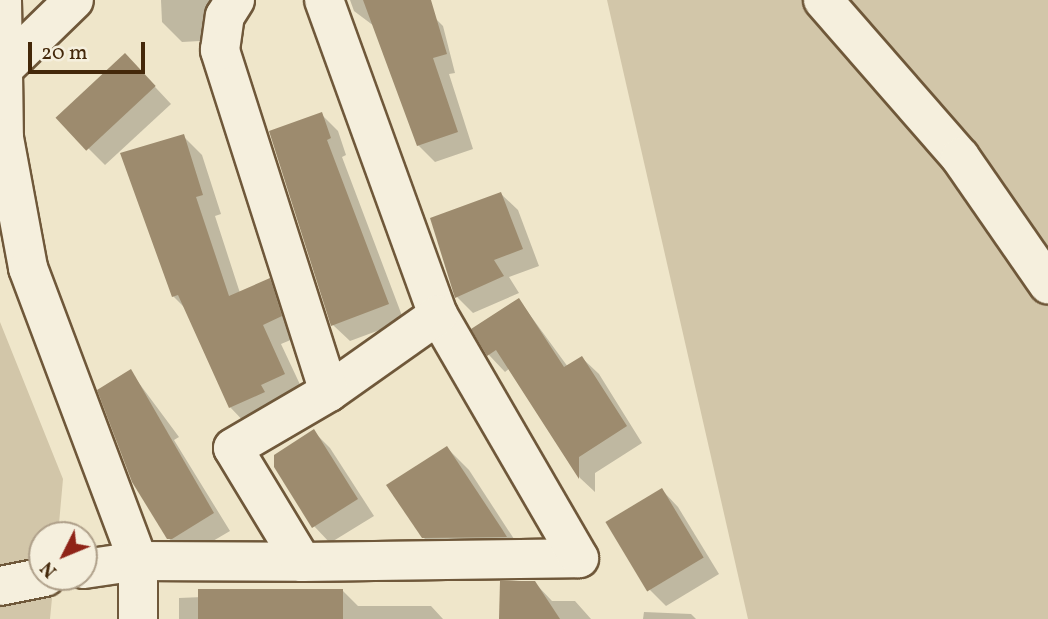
<!DOCTYPE html>
<html>
<head>
<meta charset="utf-8">
<style>
	body { margin:0 }
	#map { position:relative; width:1048px; height:619px; overflow:hidden; background:#efe6ca; font-family:Vollkorn,serif }
	div>[style] { position:absolute }
	.green>* { inset:0; background:#d2c6a9 }
	.shadow>* { inset:0; background:#0003 }
	.building>* { inset:0; background:#9d8b6e; transform-origin:0 0 }
	.roads { filter:drop-shadow(2px 0 #6f583a) drop-shadow(-2px 0 #6f583a) drop-shadow(0 2px #6f583a) drop-shadow(0 -2px #6f583a) }
	.minor>* { height:38px; margin:-19px; padding:0 19px; transform-origin:19px; border-radius:19px; background:#f5efdd }
	span { translate:-50% -50%; white-space:nowrap; text-align:center; line-height:1.15; -webkit-text-stroke:5px #f5efdd; paint-order:stroke }
	.north { position:absolute; left:28px; top:521px; width:70px; height:70px; box-sizing:border-box; background:#f5efdd; border:2px solid #ae9f89; border-radius:50%; rotate:227deg; font-size:19px; font-weight:700; line-height:28px; text-align:center; color:#44280a }
	.north::after { content:''; display:block; margin:auto; width:24px; height:32px; background:#8f2418; clip-path:polygon(50% 0,100% 100%,50% 72%,0 100%) }
	.scale { position:absolute; left:28px; top:42px; width:117px; height:32px; box-sizing:border-box; border:4px solid #44280a; border-top:0; padding-left:9px; font-size:21px; line-height:24px; white-space:nowrap; color:#44280a; -webkit-text-stroke:5px #f5efdd; paint-order:stroke }
</style>
</head>
<body>
<div id="map">
	<div class="green">
		<div style="clip-path:polygon(607px 0,1048px 0,1048px 619px,748px 619px)"></div>
		<div style="clip-path:polygon(0 322px,63px 479px,58px 535px,42px 535px,42px 577px,54px 577px,50px 619px,0 619px)"></div>
	</div>
	<div class="shadow">
		<div style="clip-path:polygon(161px 0,217px 0,218px 40px,182px 42px,162px 22px)"></div>
		<div style="clip-path:polygon(350px 0,427px 0,431px 14px,443px 26px,455px 73px,449px 74px,473px 149px,435px 162px,418px 145px,374px 26px,354px 11px)"></div>
		<div style="clip-path:polygon(141px 72px,171px 104px,105px 165px,58px 118px)"></div>
		<div style="clip-path:polygon(321px 114px,338px 131px,346px 155px,342px 157px,404px 321px,350px 341px,333px 325px)"></div>
		<div style="clip-path:polygon(183px 136px,202px 155px,221px 214px,215px 216px,240px 293px,269px 280px,289px 299px,300px 336px,281px 344px,304px 393px,249px 427px,230px 407px,186px 309px,173px 296px)"></div>
		<div style="clip-path:polygon(501px 194px,518px 210px,539px 266px,509px 277px,519px 293px,473px 313px,457px 297px)"></div>
		<div style="clip-path:polygon(519px 300px,568px 367px,582px 358px,599px 374px,642px 443px,595px 473px,595px 492px,580px 478px,510px 368px,505px 372px,489px 355px,474px 329px)"></div>
		<div style="clip-path:polygon(130px 371px,179px 437px,174px 440px,230px 531px,189px 555px,168px 538px)"></div>
		<div style="clip-path:polygon(314px 432px,330px 448px,374px 516px,330px 543px,314px 526px)"></div>
		<div style="clip-path:polygon(447px 448px,469px 470px,527px 559px,446px 560px,423px 537px)"></div>
		<div style="clip-path:polygon(662px 490px,678px 507px,719px 574px,666px 606px,650px 590px)"></div>
		<div style="clip-path:polygon(534px 582px,552px 601px,575px 601px,591px 619px,501px 619px)"></div>
		<div style="clip-path:polygon(343px 591px,358px 606px,431px 606px,443px 619px,179px 619px,179px 598px)"></div>
		<div style="clip-path:polygon(644px 612px,691px 614px,696px 619px,643px 619px)"></div>
	</div>
	<div class="building">
		<div style="clip-path:polygon(363px 0,431px 0,447px 54px,433px 58px,458px 132px,417px 146px)"></div>
		<div style="left:125px;top:53px;width:45px;height:95px;rotate:47deg"></div>
		<div style="clip-path:polygon(322px 112px,331px 138px,327px 140px,389px 304px,331px 326px,269px 131px)"></div>
		<div style="clip-path:polygon(184px 134px,203px 195px,196px 197px,229px 296px,270px 278px,282px 316px,263px 325px,285px 374px,261px 385px,265px 392px,229px 408px,178px 295px,172px 297px,120px 153px)"></div>
		<div style="clip-path:polygon(501px 192px,523px 249px,494px 260px,504px 276px,455px 298px,430px 218px)"></div>
		<div style="clip-path:polygon(519px 298px,564px 367px,582px 356px,627px 426px,579px 457px,579px 479px,496px 350px,487px 356px,471px 329px)"></div>
		<div style="clip-path:polygon(131px 369px,214px 513px,172px 539px,167px 539px,132px 482px,97px 390px)"></div>
		<div style="clip-path:polygon(314px 429px,358px 499px,312px 528px,274px 467px,274px 455px)"></div>
		<div style="clip-path:polygon(447px 446px,502px 529px,507px 537px,422px 538px,386px 485px)"></div>
		<div style="left:662px;top:488px;width:81px;height:66px;rotate:59deg"></div>
		<div style="clip-path:polygon(500px 581px,535px 581px,560px 619px,499px 619px)"></div>
		<div style="left:198px;top:589px;width:145px;height:35px"></div>
	</div>
	<div class="roads">
		<div class="minor">
			<div style="left:2px;top:0;width:138px;rotate:89.2deg"></div>
			<div style="left:4px;top:138px;width:132px;rotate:79.5deg"></div>
			<div style="left:28px;top:268px;width:313px;rotate:69.4deg"></div>
			<div style="left:138px;top:561px;width:58px;rotate:90deg"></div>
			<div style="left:324px;top:0;width:335px;rotate:70.1deg"></div>
			<div style="left:823px;top:0;width:208px;rotate:48.9deg"></div>
			<div style="left:960px;top:157px;width:155px;rotate:55.3deg"></div>
			<div style="left:0;top:72px;width:103px;rotate:-44.2deg"></div>
			<div style="left:302px;top:562px;width:277px;rotate:-0.8deg"></div>
			<div style="left:579px;top:558px;width:281px;rotate:-120.1deg"></div>
			<div style="left:438px;top:315px;width:133px;rotate:144.8deg"></div>
			<div style="left:84px;top:569px;width:55px;rotate:-8.4deg"></div>
			<div style="left:138px;top:561px;width:164px;rotate:0.3deg"></div>
			<div style="left:302px;top:562px;width:133px;rotate:-121.2deg"></div>
			<div style="left:233px;top:448px;width:111px;rotate:-30.3deg"></div>
			<div style="left:329px;top:392px;width:359px;rotate:-107.7deg"></div>
			<div style="left:220px;top:50px;width:34px;rotate:-82deg"></div>
			<div style="left:225px;top:16px;width:19px;rotate:-58deg"></div>
			<div style="left:0;top:586px;width:46px;rotate:-11.3deg"></div>
		</div>
	</div>
	<div class="north">N</div>
	<div class="scale">20 m</div>
</div>
</body>
</html>
